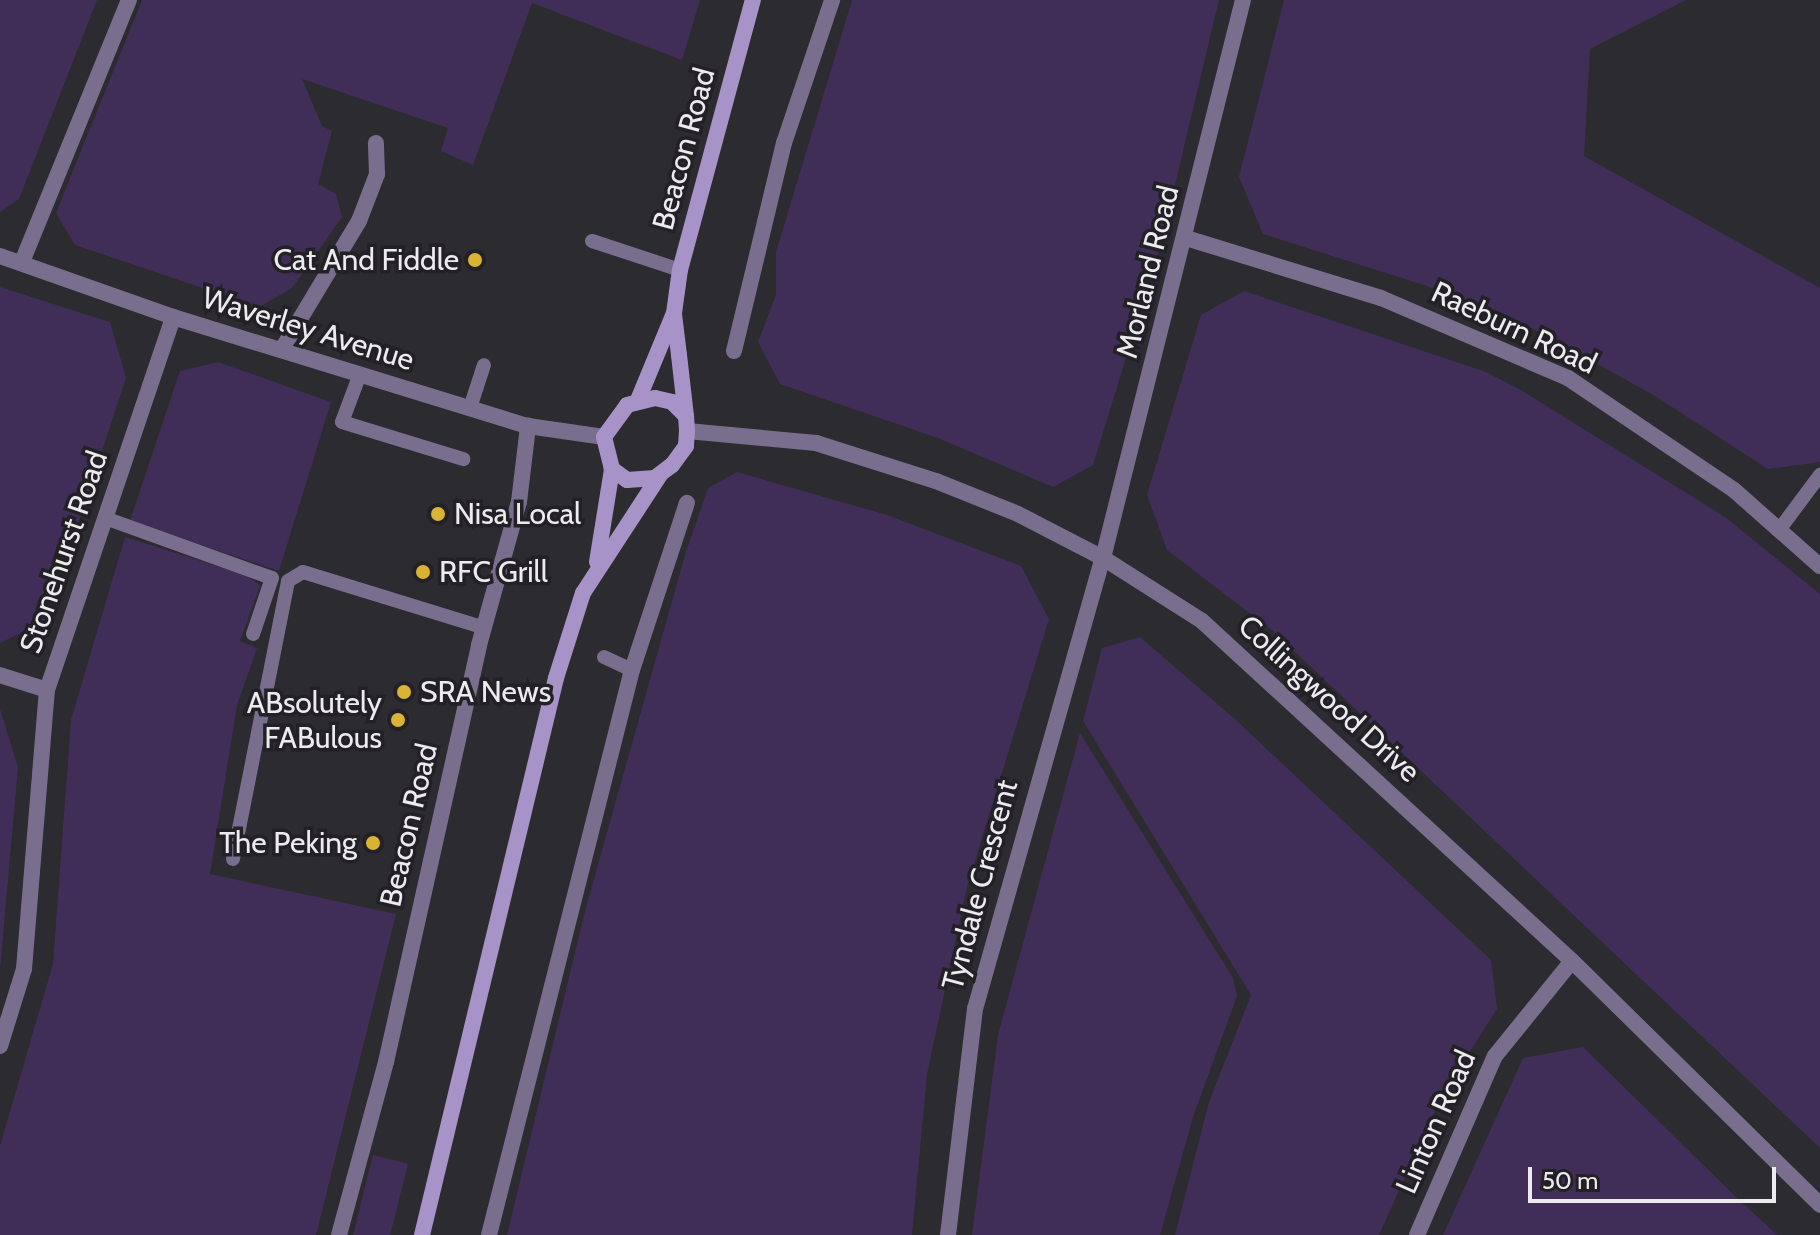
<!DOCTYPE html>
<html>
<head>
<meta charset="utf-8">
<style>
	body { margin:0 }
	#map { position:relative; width:1820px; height:1235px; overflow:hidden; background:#2c2b2f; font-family:Cabin,sans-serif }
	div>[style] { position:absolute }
	.green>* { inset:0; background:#402e59; transform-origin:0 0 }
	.lane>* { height:14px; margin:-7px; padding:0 7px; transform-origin:7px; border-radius:7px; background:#7a6e8f }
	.street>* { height:16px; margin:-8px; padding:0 8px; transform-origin:8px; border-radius:8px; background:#7a6e8f }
	.secondary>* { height:16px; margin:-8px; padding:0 8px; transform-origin:8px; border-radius:8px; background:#a793c7 }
	.dots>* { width:22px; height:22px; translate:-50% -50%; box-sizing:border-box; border:4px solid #232125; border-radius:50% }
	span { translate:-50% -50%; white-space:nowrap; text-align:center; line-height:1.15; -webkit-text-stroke:7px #232125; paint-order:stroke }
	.street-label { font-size:30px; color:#ecebee }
	.poi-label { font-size:30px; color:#ecebee }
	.right { translate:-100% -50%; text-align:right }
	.left { translate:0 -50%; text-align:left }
	.scale { position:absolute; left:1528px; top:1167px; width:248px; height:36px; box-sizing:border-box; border:4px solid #ecebee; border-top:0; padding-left:10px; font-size:24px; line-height:28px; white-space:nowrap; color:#ecebee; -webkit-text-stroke:6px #232125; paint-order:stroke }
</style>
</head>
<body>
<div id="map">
	<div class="green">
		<div style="clip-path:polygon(0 0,97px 0,19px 199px,0 212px)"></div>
		<div style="clip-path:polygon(142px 0,700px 0,682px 60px,532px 3px,473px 165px,441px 151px,448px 128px,302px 79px,322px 126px,332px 131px,318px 184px,336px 194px,342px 217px,292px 288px,259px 307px,75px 245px,56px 213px)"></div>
		<div style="clip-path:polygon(852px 0,1219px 0,1160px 247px,1093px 465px,1053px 487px,938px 438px,780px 384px,758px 342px,776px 295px,776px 252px)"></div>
		<div style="clip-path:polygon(1284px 0,1686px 0,1590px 49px,1584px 156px,1820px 288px,1820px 462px,1768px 469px,1655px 396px,1542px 333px,1427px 286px,1263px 234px,1239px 177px)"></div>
		<div style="clip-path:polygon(0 287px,110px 322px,126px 378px,46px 621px,0 643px)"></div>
		<div style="clip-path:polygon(1244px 291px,1486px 372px,1519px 389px,1725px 517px,1820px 594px,1820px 1148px,1273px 631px,1167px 550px,1147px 495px,1201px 315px)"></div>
		<div style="clip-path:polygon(218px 362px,331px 402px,279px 571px,130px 521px,180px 371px)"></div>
		<div style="clip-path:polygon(737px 472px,887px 515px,1021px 566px,1049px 619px,967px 887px,927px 1074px,912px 1235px,507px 1235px,585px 911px,685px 555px,708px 488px)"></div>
		<div style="clip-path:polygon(125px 537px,248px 576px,260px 586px,240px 641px,257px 648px,237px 705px,210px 874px,396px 914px,316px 1235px,0 1235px,0 1146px,53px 964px,71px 720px)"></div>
		<div style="clip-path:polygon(1140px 637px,1236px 720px,1491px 960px,1497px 1009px,1442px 1095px,1379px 1235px,1175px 1235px,1209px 1102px,1251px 995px,1083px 721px,1102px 648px)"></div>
		<div style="clip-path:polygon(0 709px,18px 767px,0 969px)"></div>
		<div style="clip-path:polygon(1080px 733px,1233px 978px,1237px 996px,1193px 1117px,1160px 1235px,972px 1235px,998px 1035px)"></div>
		<div style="clip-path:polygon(1583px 1047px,1735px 1196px,1777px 1235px,1443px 1235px,1523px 1058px)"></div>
		<div style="left:373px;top:1155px;width:36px;height:83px;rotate:14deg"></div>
	</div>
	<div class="lane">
		<div style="left:592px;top:241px;width:93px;rotate:18.2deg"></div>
		<div style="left:360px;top:374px;width:51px;rotate:110.6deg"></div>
		<div style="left:342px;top:422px;width:127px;rotate:17deg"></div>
		<div style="left:470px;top:408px;width:45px;rotate:-72deg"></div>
		<div style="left:105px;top:518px;width:177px;rotate:19.8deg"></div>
		<div style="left:272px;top:578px;width:59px;rotate:108.7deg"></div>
		<div style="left:1779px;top:530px;width:69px;rotate:-53.3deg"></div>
		<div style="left:604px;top:657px;width:31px;rotate:25deg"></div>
		<div style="left:233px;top:859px;width:283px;rotate:-78.8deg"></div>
		<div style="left:288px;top:581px;width:17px;rotate:-31deg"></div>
		<div style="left:303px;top:572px;width:190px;rotate:17.1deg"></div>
	</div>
	<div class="street">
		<div style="left:1186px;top:238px;width:204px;rotate:17.1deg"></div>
		<div style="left:1381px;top:298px;width:203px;rotate:23.2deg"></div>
		<div style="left:1568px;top:378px;width:200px;rotate:34deg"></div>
		<div style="left:1734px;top:490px;width:115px;rotate:41.5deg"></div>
		<div style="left:0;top:256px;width:183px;rotate:19.4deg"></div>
		<div style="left:173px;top:317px;width:371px;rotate:17.1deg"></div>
		<div style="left:528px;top:426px;width:77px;rotate:8.2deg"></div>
		<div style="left:22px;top:262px;width:283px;rotate:-67.8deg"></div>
		<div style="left:282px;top:349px;width:149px;rotate:-59deg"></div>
		<div style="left:359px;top:221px;width:50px;rotate:-69deg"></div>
		<div style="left:377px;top:174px;width:31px;rotate:-92deg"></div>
		<div style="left:734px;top:351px;width:214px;rotate:-76.5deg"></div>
		<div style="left:784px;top:143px;width:151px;rotate:-71.4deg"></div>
		<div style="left:687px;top:431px;width:130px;rotate:5.3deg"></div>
		<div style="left:816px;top:443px;width:126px;rotate:17.6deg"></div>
		<div style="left:936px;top:481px;width:88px;rotate:21.9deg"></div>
		<div style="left:1018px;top:514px;width:96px;rotate:27.4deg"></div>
		<div style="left:1103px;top:558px;width:117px;rotate:32.5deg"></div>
		<div style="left:1202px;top:621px;width:502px;rotate:42.58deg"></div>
		<div style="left:1572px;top:961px;width:348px;rotate:44.5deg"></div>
		<div style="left:0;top:675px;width:49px;rotate:17.7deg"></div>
		<div style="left:0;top:1046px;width:81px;rotate:-72.7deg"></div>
		<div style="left:24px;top:969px;width:280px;rotate:-85.3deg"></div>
		<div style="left:47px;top:690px;width:394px;rotate:-71.3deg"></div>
		<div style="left:339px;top:1235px;width:179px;rotate:-74.8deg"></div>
		<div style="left:386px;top:1062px;width:427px;rotate:-77.4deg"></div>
		<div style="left:479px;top:645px;width:148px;rotate:-74.4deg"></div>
		<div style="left:519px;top:502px;width:77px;rotate:-83.2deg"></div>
		<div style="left:489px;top:1235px;width:583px;rotate:-75.8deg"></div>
		<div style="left:632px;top:670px;width:176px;rotate:-71.8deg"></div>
		<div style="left:948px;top:1235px;width:228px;rotate:-83.2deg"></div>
		<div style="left:975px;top:1009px;width:469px;rotate:-74.2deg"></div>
		<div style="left:1103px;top:558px;width:575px;rotate:-75.92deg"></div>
		<div style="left:1417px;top:1235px;width:195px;rotate:-66.5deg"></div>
		<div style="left:1495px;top:1056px;width:122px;rotate:-51deg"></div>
	</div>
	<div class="secondary">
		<div style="left:674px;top:314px;width:41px;rotate:83deg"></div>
		<div style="left:679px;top:355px;width:61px;rotate:83.5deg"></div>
		<div style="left:686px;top:416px;width:15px;rotate:86deg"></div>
		<div style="left:687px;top:431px;width:15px;rotate:94deg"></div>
		<div style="left:686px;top:446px;width:24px;rotate:126deg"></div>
		<div style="left:672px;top:465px;width:21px;rotate:143deg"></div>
		<div style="left:655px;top:478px;width:28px;rotate:176deg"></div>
		<div style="left:627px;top:480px;width:19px;rotate:-144deg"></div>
		<div style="left:612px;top:469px;width:33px;rotate:-104deg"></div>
		<div style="left:604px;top:437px;width:39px;rotate:-54deg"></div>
		<div style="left:627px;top:405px;width:29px;rotate:-14deg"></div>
		<div style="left:655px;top:398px;width:17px;rotate:13deg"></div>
		<div style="left:672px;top:402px;width:20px;rotate:45deg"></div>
		<div style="left:638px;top:400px;width:94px;rotate:-67.5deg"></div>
		<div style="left:674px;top:313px;width:43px;rotate:-82.1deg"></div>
		<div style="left:680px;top:270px;width:280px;rotate:-74.9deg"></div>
		<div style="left:597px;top:562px;width:94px;rotate:-80.8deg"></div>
		<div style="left:422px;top:1235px;width:573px;rotate:-76.47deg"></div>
		<div style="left:556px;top:678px;width:89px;rotate:-72.4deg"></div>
		<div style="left:583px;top:593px;width:141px;rotate:-56.9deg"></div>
	</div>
	<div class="dots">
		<div style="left:475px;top:260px;background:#d9b334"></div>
		<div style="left:438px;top:514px;background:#d9b334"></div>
		<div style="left:423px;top:572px;background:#d9b334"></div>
		<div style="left:404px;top:692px;background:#d9b334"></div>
		<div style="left:398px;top:720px;background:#d9b334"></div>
		<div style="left:373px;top:843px;background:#d9b334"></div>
	</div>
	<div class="street-label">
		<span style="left:684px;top:149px;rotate:-75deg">Beacon Road</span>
		<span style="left:1148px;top:272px;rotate:-76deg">Morland Road</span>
		<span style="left:1514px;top:328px;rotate:25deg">Raeburn Road</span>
		<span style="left:308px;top:329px;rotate:17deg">Waverley Avenue</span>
		<span style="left:64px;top:552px;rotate:-71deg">Stonehurst Road</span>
		<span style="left:1329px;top:699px;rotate:42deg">Collingwood Drive</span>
		<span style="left:409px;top:825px;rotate:-77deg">Beacon Road</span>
		<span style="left:980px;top:885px;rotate:-75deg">Tyndale Crescent</span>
		<span style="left:1436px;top:1122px;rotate:-66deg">Linton Road</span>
	</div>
	<div class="poi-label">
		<span class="right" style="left:459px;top:260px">Cat And Fiddle</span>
		<span class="left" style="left:454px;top:514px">Nisa Local</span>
		<span class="left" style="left:439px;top:572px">RFC Grill</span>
		<span class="left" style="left:420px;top:692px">SRA News</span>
		<span class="right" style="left:382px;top:720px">ABsolutely<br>FABulous</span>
		<span class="right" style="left:357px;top:843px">The Peking</span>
	</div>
	<div class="scale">50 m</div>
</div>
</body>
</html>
